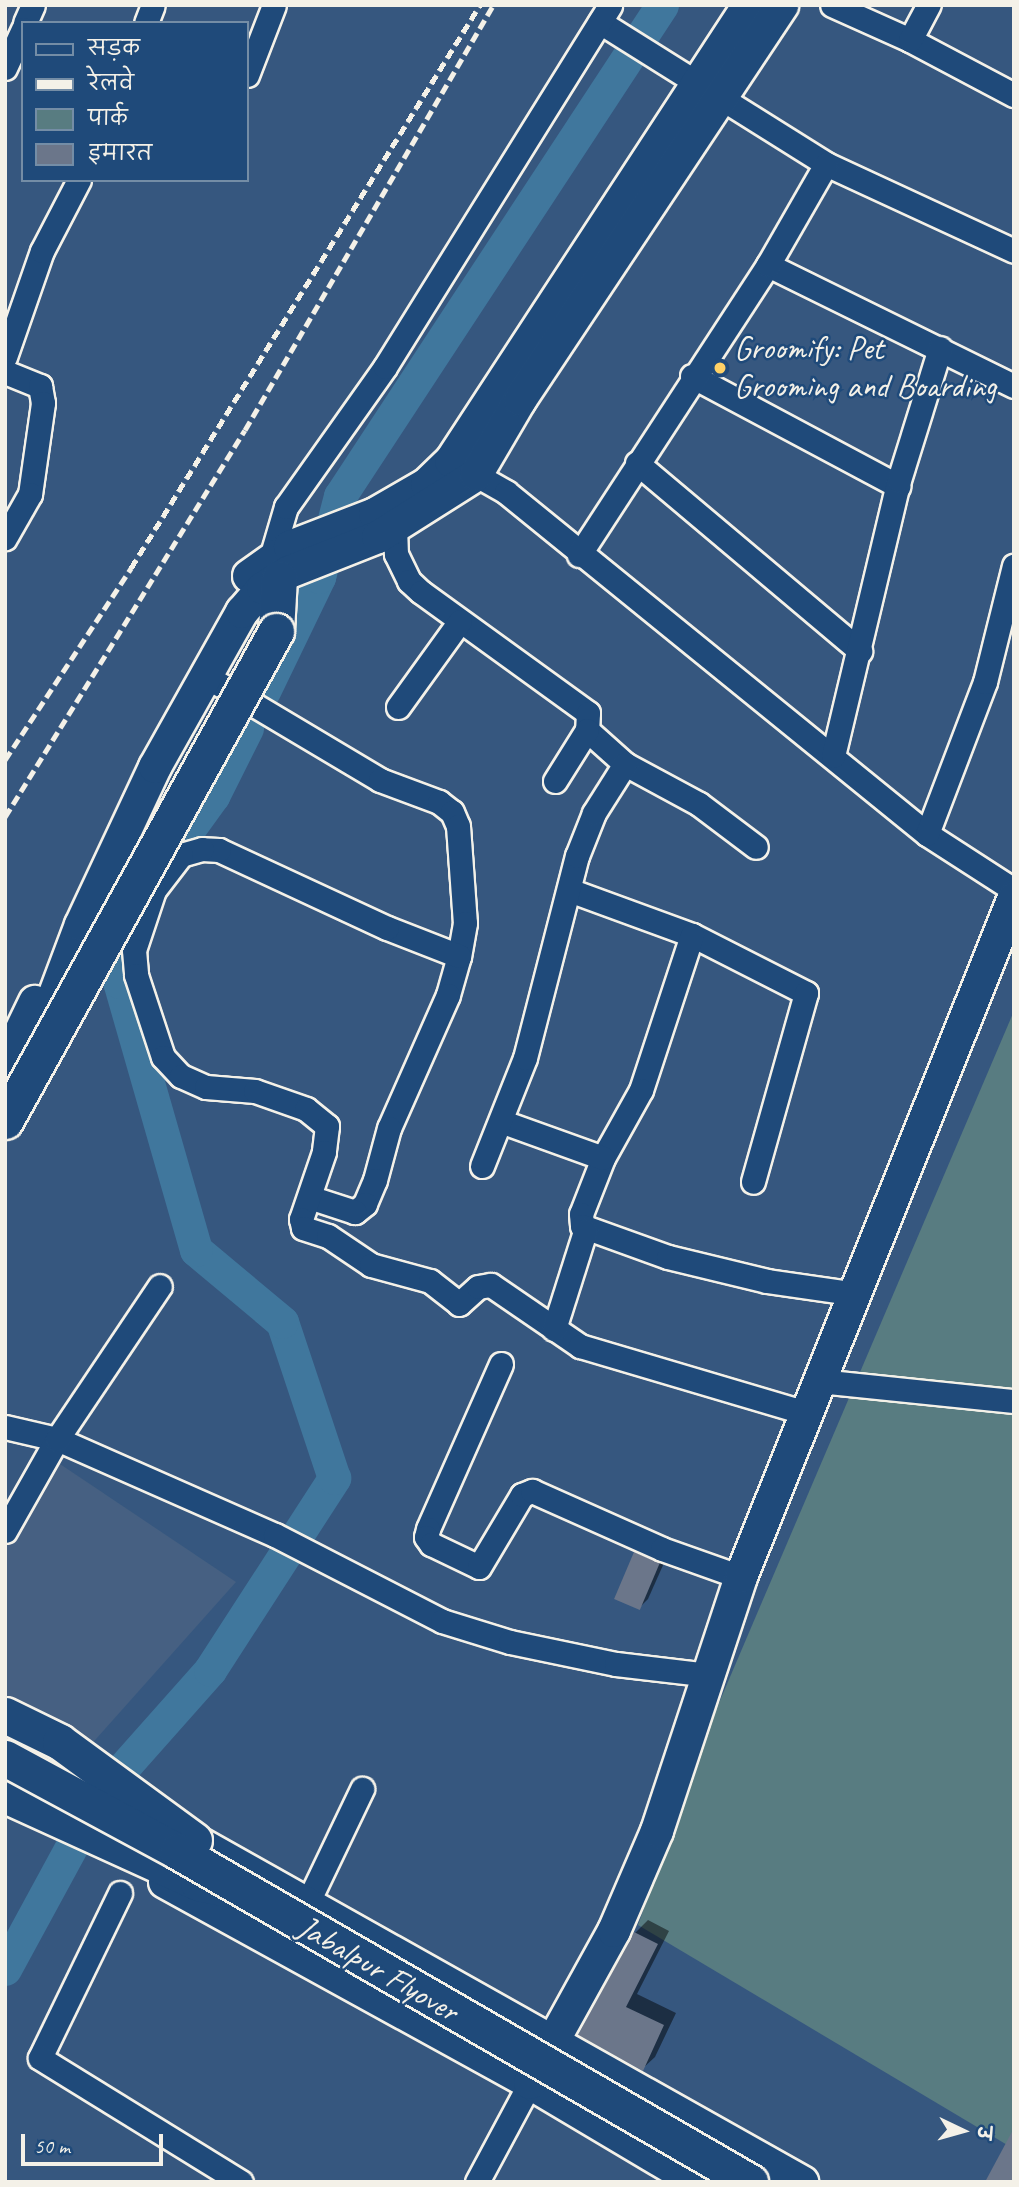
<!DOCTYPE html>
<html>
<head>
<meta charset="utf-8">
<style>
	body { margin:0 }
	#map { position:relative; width:1019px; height:2187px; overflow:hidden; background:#36577f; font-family:Caveat,"Playpen Sans Deva",sans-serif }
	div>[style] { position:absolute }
	.built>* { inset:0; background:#466082 }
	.green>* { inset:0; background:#587c81 }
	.shadow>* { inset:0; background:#0007 }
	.river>* { height:33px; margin:-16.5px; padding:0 16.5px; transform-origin:16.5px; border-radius:16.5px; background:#40779d }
	.building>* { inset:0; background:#6b768a; transform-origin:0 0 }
	.roads { filter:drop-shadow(2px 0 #f4f1e8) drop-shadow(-2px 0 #f4f1e8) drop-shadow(0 2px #f4f1e8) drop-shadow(0 -2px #f4f1e8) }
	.street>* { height:23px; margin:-11.5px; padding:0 11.5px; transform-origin:11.5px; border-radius:11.5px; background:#1f4a7a }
	.secondary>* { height:32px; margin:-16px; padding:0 16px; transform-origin:16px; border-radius:16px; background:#1f4a7a }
	.primary>* { height:35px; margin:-17.5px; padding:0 17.5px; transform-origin:17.5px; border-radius:17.5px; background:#1f4a7a }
	.rail>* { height:5px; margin-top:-2.5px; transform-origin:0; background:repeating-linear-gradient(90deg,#f4f1e8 0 10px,transparent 0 15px) }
	.bridges { filter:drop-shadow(2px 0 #f4f1e8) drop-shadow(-2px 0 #f4f1e8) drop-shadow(0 2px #f4f1e8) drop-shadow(0 -2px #f4f1e8) }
	.primary-bridge>* { height:35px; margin:-17.5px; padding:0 17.5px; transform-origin:17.5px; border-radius:17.5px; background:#1f4a7a }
	.dots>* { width:19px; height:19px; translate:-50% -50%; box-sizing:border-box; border:4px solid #1f4a7a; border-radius:50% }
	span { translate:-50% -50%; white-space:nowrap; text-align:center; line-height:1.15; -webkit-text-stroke:5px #1f4a7a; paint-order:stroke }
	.poi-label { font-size:33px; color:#f4f1e8 }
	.left { translate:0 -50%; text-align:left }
	.street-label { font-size:33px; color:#f4f1e8 }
	.frame { position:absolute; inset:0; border:7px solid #f4f1e8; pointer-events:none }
	.legend { position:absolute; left:21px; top:21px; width:228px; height:161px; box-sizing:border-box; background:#1f4a7a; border:2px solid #748da6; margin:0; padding:9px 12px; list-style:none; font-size:21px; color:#f4f1e8 }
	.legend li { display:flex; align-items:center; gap:14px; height:35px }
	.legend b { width:35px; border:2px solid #748da6 }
	.north { position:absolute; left:928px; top:2096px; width:70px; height:70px; -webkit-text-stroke:5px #1f4a7a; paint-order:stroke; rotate:95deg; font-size:19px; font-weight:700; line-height:28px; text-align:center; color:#f4f1e8 }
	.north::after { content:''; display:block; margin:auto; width:24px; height:32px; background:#f4f1e8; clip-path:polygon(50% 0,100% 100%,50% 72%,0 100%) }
	.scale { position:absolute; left:21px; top:2134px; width:142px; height:32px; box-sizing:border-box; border:4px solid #f4f1e8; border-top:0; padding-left:9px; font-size:21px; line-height:24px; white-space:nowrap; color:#f4f1e8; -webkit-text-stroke:5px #1f4a7a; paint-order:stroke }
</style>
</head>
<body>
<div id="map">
	<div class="built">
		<div style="clip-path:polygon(54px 1460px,236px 1582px,88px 1748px,5px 1703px,5px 1546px)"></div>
	</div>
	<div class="green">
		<div style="clip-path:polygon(1014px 1011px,1014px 2149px,638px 1925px,710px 1724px)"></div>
	</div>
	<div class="shadow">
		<div style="clip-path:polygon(644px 1544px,668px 1554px,648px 1599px,639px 1608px,635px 1553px)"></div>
		<div style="clip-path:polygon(648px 1920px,669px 1931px,637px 1994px,676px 2013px,655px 2057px,642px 2069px,580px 2034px,635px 1933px)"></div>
	</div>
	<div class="river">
		<div style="left:264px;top:691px;width:127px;rotate:-64.2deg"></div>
		<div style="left:319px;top:577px;width:84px;rotate:-75.5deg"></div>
		<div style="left:340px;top:496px;width:587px;rotate:-56.74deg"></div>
		<div style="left:5px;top:1969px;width:199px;rotate:-61.5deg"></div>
		<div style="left:100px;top:1794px;width:166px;rotate:-48.4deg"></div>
		<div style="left:210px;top:1670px;width:229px;rotate:-57.1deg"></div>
		<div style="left:334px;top:1478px;width:164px;rotate:-108.4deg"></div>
		<div style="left:282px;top:1322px;width:112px;rotate:-140.1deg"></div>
		<div style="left:196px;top:1250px;width:279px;rotate:-106deg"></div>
		<div style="left:119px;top:982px;width:83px;rotate:-77.5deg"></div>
		<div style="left:137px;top:901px;width:130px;rotate:-54.1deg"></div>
		<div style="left:213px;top:796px;width:76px;rotate:-63.4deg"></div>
	</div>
	<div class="building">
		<div style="left:634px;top:1552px;width:28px;height:51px;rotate:23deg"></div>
		<div style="clip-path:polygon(634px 1932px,658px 1944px,626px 2007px,664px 2025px,643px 2071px,578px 2035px)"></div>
		<div style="clip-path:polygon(1014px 2128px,1014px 2182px,985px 2182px)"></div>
	</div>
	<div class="roads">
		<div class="street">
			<div style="left:832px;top:5px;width:85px;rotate:24.2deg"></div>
			<div style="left:910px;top:40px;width:118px;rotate:27.9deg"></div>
			<div style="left:600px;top:22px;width:267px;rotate:32.1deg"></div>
			<div style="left:826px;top:164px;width:207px;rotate:24.8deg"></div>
			<div style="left:25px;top:23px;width:20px;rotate:-66deg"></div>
			<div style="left:146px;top:23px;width:19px;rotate:-69deg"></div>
			<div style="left:910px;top:40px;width:40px;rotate:-62deg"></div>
			<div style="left:5px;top:68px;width:43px;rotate:-65.2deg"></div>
			<div style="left:247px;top:75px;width:75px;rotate:-68.9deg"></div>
			<div style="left:768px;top:265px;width:274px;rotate:26.2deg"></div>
			<div style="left:5px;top:357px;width:112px;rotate:-70.8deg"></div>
			<div style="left:42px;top:251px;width:80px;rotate:-62.5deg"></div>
			<div style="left:5px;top:372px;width:38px;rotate:22deg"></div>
			<div style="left:40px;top:386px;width:17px;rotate:80deg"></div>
			<div style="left:43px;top:403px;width:92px;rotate:98.1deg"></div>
			<div style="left:30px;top:494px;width:51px;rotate:119.6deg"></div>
			<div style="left:692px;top:376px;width:234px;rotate:28.1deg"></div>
			<div style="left:637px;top:463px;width:292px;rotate:40.1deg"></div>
			<div style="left:462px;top:467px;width:51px;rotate:29.6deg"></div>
			<div style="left:506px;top:492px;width:542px;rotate:39.09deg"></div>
			<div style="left:927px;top:834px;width:103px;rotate:32.8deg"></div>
			<div style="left:395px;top:527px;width:27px;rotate:88deg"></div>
			<div style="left:396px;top:554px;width:30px;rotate:64deg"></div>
			<div style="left:409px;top:581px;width:16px;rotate:43deg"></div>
			<div style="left:421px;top:592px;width:206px;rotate:35.9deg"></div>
			<div style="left:588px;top:713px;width:17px;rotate:93deg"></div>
			<div style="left:587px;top:730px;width:51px;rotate:41.8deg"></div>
			<div style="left:625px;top:764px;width:84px;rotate:28.4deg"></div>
			<div style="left:699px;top:804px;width:71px;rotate:37deg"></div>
			<div style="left:579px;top:555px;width:346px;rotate:-56.9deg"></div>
			<div style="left:768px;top:265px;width:116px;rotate:-60.1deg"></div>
			<div style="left:268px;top:568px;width:64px;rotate:-73.6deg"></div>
			<div style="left:286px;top:507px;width:171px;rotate:-54.7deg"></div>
			<div style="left:385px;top:367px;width:426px;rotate:-58.1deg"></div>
			<div style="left:204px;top:675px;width:205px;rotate:30.8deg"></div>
			<div style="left:380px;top:780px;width:63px;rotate:20.4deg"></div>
			<div style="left:439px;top:802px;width:16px;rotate:38deg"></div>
			<div style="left:452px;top:812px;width:15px;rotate:67deg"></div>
			<div style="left:458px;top:826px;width:97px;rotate:85.9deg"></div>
			<div style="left:465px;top:923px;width:34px;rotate:100deg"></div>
			<div style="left:459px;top:956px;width:41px;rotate:105.8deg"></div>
			<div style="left:448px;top:995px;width:145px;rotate:113.9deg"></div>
			<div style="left:389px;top:1128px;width:54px;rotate:105.1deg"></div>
			<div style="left:375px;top:1180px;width:26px;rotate:113deg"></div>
			<div style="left:365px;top:1204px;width:13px;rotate:141deg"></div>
			<div style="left:355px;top:1212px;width:48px;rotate:-161.9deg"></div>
			<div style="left:398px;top:707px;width:106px;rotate:-54.2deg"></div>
			<div style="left:833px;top:756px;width:284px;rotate:-76.6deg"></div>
			<div style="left:899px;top:480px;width:138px;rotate:-72.7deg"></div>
			<div style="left:555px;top:781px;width:60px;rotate:-57.9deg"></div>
			<div style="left:927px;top:834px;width:163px;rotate:-69.1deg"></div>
			<div style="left:985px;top:682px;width:120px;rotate:-76deg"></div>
			<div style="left:569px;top:890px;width:131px;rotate:20.1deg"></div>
			<div style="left:692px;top:935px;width:128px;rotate:27deg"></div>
			<div style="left:806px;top:993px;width:196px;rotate:105.7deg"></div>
			<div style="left:692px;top:935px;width:163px;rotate:108.2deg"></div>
			<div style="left:641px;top:1090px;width:78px;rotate:119.2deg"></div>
			<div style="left:603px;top:1158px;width:60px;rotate:111.4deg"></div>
			<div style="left:581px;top:1214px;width:12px;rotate:85deg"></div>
			<div style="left:582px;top:1226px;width:91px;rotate:19.8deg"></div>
			<div style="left:668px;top:1257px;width:102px;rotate:13.6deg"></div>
			<div style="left:767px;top:1281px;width:91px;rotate:8.2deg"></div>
			<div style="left:459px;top:956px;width:77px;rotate:-158.7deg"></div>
			<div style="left:387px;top:928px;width:185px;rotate:-155.1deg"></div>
			<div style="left:219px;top:850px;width:17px;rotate:-177deg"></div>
			<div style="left:202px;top:849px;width:22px;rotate:164deg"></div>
			<div style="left:181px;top:855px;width:44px;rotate:127.6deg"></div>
			<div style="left:154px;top:890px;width:63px;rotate:108.4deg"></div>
			<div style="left:134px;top:950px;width:25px;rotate:85deg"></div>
			<div style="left:136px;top:975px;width:86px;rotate:71.8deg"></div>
			<div style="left:163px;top:1057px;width:26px;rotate:47deg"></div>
			<div style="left:181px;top:1076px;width:27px;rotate:24deg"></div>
			<div style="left:206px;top:1087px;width:49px;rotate:4.7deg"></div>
			<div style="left:255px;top:1091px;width:54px;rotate:19.4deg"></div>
			<div style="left:306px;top:1109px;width:27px;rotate:39deg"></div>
			<div style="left:327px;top:1126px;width:26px;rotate:97deg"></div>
			<div style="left:324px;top:1152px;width:71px;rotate:108.9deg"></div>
			<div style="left:301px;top:1219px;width:9px;rotate:77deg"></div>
			<div style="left:303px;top:1228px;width:26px;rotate:18deg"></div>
			<div style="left:328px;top:1236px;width:52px;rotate:34deg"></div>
			<div style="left:371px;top:1265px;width:61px;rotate:15.2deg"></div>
			<div style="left:430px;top:1281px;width:37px;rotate:38deg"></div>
			<div style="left:459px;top:1304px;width:25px;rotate:-42deg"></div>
			<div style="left:478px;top:1287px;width:13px;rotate:-9deg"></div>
			<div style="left:491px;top:1285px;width:108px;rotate:34.4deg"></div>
			<div style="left:580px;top:1346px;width:236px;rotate:16.5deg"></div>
			<div style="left:503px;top:1122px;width:106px;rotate:19.8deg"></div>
			<div style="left:482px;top:1166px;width:116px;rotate:-68.3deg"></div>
			<div style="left:525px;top:1058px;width:209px;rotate:-75.6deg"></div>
			<div style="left:577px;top:856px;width:46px;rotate:-68.4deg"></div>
			<div style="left:594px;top:813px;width:58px;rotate:-57.7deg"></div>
			<div style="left:554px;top:1329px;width:103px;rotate:-72.4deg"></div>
			<div style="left:501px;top:1364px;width:180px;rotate:113.9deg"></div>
			<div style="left:428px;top:1529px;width:8px;rotate:104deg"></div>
			<div style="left:426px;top:1537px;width:9px;rotate:54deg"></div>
			<div style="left:431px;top:1544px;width:53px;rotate:25.6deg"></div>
			<div style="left:479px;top:1567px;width:84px;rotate:-59.2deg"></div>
			<div style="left:522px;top:1495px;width:11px;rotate:-22deg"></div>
			<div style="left:532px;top:1491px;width:142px;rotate:24deg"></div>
			<div style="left:662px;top:1549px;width:84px;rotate:19.5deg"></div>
			<div style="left:819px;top:1381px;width:196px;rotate:5.9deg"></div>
			<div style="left:5px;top:1427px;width:53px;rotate:13deg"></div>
			<div style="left:57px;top:1439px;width:238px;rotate:23.8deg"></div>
			<div style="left:275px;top:1535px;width:188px;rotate:27.2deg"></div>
			<div style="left:442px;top:1621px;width:71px;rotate:17.2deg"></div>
			<div style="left:510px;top:1642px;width:108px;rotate:11.7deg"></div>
			<div style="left:616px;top:1664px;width:95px;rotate:6.7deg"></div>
			<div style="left:5px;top:1531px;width:106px;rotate:-60.5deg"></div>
			<div style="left:57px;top:1439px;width:184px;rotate:-56.1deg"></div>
			<div style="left:120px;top:1893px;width:183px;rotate:115.9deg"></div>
			<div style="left:40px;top:2058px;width:236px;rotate:31.7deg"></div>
			<div style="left:306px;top:1906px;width:130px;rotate:-64.4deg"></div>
			<div style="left:477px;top:2182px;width:112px;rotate:-61.8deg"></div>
		</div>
		<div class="secondary">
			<div style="left:249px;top:576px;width:50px;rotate:-35.3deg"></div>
			<div style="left:290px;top:547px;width:91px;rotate:-21.2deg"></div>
			<div style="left:375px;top:514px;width:60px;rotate:-30deg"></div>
			<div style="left:427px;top:484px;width:33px;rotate:-44deg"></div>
			<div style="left:451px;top:461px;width:545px;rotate:-56.84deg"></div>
			<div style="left:40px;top:1034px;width:116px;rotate:-69.4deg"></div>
			<div style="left:81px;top:925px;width:174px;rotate:-64.9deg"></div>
			<div style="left:155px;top:767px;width:178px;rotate:-60.7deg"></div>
			<div style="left:242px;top:612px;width:32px;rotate:-49deg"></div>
			<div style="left:263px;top:588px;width:31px;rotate:-32deg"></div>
			<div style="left:289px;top:572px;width:96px;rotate:-21.5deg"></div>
			<div style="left:378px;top:537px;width:116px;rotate:-32.3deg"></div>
			<div style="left:476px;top:475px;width:87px;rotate:-59.6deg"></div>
			<div style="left:520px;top:400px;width:474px;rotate:-56.4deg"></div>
			<div style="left:5px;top:1064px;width:69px;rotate:-64.2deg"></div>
			<div style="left:5px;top:1739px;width:116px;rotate:26.6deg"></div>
			<div style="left:172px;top:1828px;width:723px;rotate:29.33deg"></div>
			<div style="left:165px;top:1882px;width:417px;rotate:28.8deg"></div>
			<div style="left:530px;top:2083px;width:194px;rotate:30.7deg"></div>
			<div style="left:530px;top:2083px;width:174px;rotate:-61.1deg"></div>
			<div style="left:614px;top:1931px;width:109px;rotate:-66.7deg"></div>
			<div style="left:657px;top:1831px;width:268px;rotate:-71.7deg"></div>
			<div style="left:741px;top:1577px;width:732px;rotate:-68.1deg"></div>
		</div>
		<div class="primary">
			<div style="left:276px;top:631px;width:53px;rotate:-86.8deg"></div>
			<div style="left:5px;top:1795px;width:212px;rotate:24.5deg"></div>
			<div style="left:198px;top:1883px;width:45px;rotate:11.6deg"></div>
		</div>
	</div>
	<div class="rail">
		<div style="left:5px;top:760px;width:230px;rotate:-56.7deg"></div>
		<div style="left:131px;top:568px;width:662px;rotate:-58.21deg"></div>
		<div style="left:5px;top:817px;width:455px;rotate:-58.2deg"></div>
		<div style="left:245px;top:430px;width:492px;rotate:-59.7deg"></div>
	</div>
	<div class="bridges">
		<div class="primary-bridge">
			<div style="left:5px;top:1121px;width:560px;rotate:-61.05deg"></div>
			<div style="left:5px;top:1715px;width:61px;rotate:26.1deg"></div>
			<div style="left:60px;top:1742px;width:166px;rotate:36.2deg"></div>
			<div style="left:5px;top:1758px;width:196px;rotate:28.4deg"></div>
			<div style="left:177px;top:1851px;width:662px;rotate:30.01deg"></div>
		</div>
	</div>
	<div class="dots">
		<div style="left:720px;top:368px;background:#ffd166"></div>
	</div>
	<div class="poi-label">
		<span class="left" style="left:734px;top:368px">Groomify: Pet<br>Grooming and Boarding</span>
	</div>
	<div class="street-label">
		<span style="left:378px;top:1969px;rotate:30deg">Jabalpur Flyover</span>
	</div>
	<div class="frame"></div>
	<ul class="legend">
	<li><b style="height:9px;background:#1f4a7a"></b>सड़क</li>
	<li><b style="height:9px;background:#f4f1e8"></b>रेलवे</li>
	<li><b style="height:19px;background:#587c81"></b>पार्क</li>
	<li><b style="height:19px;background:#6b768a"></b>इमारत</li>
	</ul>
	<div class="north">उ</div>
	<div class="scale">50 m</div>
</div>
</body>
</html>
